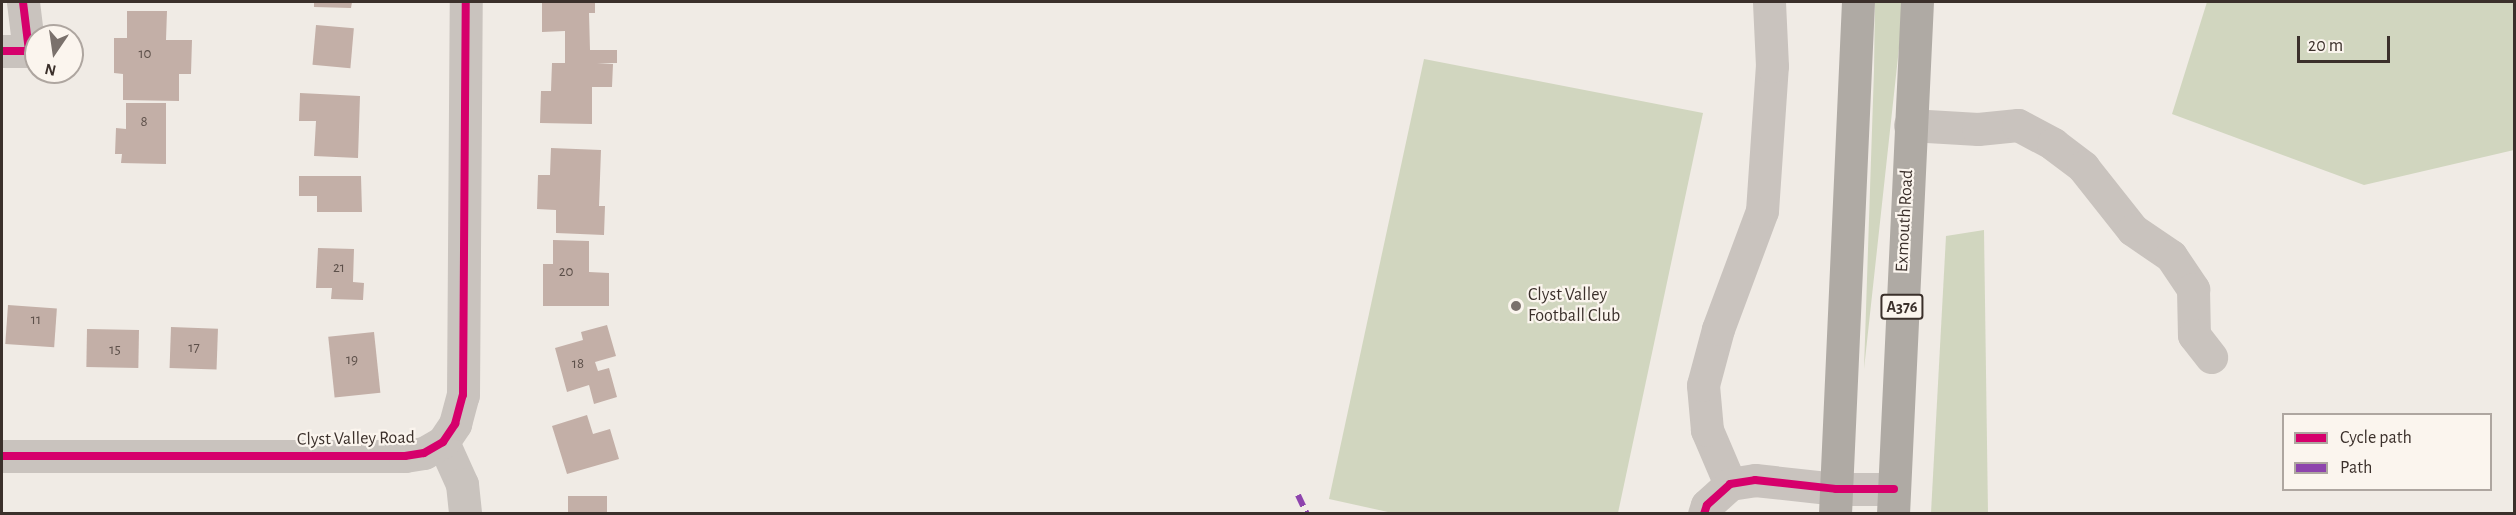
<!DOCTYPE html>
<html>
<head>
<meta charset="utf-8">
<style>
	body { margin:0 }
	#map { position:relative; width:2516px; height:515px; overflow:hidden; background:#f0ebe5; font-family:"Alegreya Sans",sans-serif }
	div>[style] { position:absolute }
	.green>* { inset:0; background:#d1d6bf }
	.building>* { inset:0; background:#c3afa7; transform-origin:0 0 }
	.minor>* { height:33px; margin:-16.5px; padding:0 16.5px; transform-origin:16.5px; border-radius:16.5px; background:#c9c3be }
	.highway>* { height:33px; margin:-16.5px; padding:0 16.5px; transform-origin:16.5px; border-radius:16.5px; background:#afaaa4 }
	.quiet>* { height:6px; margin-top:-3px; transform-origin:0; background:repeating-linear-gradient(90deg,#8e44ad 0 12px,transparent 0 18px) }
	.cycleway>* { height:8px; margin:-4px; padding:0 4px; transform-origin:4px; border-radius:4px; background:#d6006c }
	.dots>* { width:16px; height:16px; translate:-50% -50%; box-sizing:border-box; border:3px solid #fbf5ee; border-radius:50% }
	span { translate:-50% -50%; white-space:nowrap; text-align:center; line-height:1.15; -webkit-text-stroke:4.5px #fbf5ee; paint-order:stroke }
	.number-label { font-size:15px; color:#5d504a }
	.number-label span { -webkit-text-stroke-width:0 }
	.shield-label span { padding:2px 4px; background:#fbf5ee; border:2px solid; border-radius:4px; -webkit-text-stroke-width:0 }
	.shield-label { font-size:16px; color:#3b302b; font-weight:700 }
	.street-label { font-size:18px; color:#3b302b }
	.poi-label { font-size:18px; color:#3b302b }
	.left { translate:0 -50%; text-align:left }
	.frame { position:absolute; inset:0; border:3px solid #3b302b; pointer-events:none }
	.legend { position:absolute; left:2282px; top:413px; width:210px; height:78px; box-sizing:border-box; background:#fbf5ee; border:2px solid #aea6a0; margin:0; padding:8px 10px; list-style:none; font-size:18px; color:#3b302b }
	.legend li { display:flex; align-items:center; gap:12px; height:30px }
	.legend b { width:30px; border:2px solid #aea6a0 }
	.north { position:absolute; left:24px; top:24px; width:60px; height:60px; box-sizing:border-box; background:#fbf5ee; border:2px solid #aea6a0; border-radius:50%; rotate:193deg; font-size:16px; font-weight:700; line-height:24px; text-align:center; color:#3b302b }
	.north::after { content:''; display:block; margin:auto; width:21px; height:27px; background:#7a716c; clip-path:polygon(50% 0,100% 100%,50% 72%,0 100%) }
	.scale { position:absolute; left:2297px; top:36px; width:93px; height:27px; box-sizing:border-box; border:3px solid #3b302b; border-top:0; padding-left:8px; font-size:18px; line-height:21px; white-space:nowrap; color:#3b302b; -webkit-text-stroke:4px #fbf5ee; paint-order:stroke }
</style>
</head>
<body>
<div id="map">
	<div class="green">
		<div style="clip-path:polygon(1875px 2px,1904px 2px,1864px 369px,1874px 70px)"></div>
		<div style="clip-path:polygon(2207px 2px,2514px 2px,2514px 150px,2364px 185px,2172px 114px)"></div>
		<div style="clip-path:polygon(1424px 59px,1703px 113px,1618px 513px,1397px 514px,1329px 499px)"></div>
		<div style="clip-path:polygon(1984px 230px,1988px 513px,1931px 513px,1946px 236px)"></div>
	</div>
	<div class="building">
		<div style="clip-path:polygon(314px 2px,352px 2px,351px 8px,314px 7px)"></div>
		<div style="clip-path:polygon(542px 2px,595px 2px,595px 13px,589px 13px,590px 50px,617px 50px,617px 63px,597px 63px,613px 64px,612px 87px,592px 87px,592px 124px,540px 123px,541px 91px,551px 91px,552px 63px,565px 63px,565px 31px,542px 32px)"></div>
		<div style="clip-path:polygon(127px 11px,167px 11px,166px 40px,192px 40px,191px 74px,179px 74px,179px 101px,123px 100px,123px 74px,114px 73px,114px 38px,127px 38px)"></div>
		<div style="left:316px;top:25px;width:38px;height:40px;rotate:5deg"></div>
		<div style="clip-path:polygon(300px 93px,360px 96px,358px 158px,314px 156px,316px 121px,299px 121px)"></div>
		<div style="clip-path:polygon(126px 103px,166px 103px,166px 164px,121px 163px,122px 154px,115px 154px,116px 128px,126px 129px)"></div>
		<div style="clip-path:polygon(551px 148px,601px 150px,599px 206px,605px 206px,604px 235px,556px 233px,556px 210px,537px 209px,538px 175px,550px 175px)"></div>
		<div style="clip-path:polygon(299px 176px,361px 176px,362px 212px,317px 212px,317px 196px,299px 196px)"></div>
		<div style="clip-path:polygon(553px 240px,589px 241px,589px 272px,609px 273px,609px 306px,543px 306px,543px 264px,553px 264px)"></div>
		<div style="clip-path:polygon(318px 248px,354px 249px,353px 282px,364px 283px,363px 300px,331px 299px,332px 288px,316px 288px)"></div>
		<div style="left:8px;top:305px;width:49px;height:39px;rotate:4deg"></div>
		<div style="clip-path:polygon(607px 325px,616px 356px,595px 362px,598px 371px,609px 368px,617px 397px,594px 404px,589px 385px,567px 392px,555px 348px,583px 340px,581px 332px)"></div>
		<div style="left:171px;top:327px;width:47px;height:41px;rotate:2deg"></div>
		<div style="left:87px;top:329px;width:52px;height:38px;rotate:1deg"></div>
		<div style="left:374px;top:332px;width:61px;height:46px;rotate:84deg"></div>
		<div style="clip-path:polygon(587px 415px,593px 434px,610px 429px,619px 459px,567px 474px,552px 426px)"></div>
		<div style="left:607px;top:496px;width:18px;height:39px;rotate:90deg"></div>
	</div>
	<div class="minor">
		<div style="left:2px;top:51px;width:27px"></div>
		<div style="left:29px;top:51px;width:49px;rotate:-97deg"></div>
		<div style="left:1910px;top:125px;width:68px;rotate:3.4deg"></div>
		<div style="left:1978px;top:129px;width:40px;rotate:-5.7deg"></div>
		<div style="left:2018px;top:125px;width:40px;rotate:28deg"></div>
		<div style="left:2053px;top:144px;width:38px;rotate:37deg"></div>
		<div style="left:2083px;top:167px;width:80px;rotate:51.6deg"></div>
		<div style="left:2133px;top:230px;width:46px;rotate:34.4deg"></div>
		<div style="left:2171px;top:256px;width:40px;rotate:56deg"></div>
		<div style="left:2193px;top:289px;width:46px;rotate:88.8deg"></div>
		<div style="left:2194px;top:335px;width:28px;rotate:52deg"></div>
		<div style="left:443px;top:442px;width:46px;rotate:65.7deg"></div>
		<div style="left:462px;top:484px;width:30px;rotate:84deg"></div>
		<div style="left:2px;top:456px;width:403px"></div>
		<div style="left:405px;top:456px;width:19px;rotate:-9deg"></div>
		<div style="left:424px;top:453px;width:22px;rotate:-30deg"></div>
		<div style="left:443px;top:442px;width:22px;rotate:-56deg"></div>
		<div style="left:455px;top:424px;width:30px;rotate:-75deg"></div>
		<div style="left:463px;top:395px;width:393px;rotate:-89.6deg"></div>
		<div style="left:1730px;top:484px;width:59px;rotate:-113.1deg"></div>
		<div style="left:1707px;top:430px;width:45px;rotate:-95.1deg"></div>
		<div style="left:1703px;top:385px;width:58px;rotate:-75deg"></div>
		<div style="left:1718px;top:329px;width:126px;rotate:-69.6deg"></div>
		<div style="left:1762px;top:211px;width:145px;rotate:-86.1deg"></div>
		<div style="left:1772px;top:66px;width:64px;rotate:-92.7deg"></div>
		<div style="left:1704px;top:514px;width:9px;rotate:-72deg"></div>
		<div style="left:1707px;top:505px;width:31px;rotate:-42deg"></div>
		<div style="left:1730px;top:484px;width:25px;rotate:-9deg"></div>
		<div style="left:1755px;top:480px;width:81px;rotate:6.3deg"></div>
		<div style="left:1836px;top:489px;width:58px"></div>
	</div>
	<div class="highway">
		<div style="left:1835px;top:514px;width:513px;rotate:-87.43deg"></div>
		<div style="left:1893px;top:514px;width:513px;rotate:-87.32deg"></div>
	</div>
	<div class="quiet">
		<div style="left:1298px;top:495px;width:21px;rotate:65deg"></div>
	</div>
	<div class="cycleway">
		<div style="left:2px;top:51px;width:27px"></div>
		<div style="left:29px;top:51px;width:49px;rotate:-97deg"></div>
		<div style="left:2px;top:456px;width:403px"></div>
		<div style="left:405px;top:456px;width:19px;rotate:-9deg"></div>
		<div style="left:424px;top:453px;width:22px;rotate:-30deg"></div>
		<div style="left:443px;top:442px;width:22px;rotate:-56deg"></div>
		<div style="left:455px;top:424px;width:30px;rotate:-75deg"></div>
		<div style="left:463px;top:395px;width:393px;rotate:-89.6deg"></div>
		<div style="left:1704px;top:514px;width:9px;rotate:-72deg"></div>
		<div style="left:1707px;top:505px;width:31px;rotate:-42deg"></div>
		<div style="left:1730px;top:484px;width:25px;rotate:-9deg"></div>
		<div style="left:1755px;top:480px;width:81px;rotate:6.3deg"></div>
		<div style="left:1836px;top:489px;width:58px"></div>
	</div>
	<div class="dots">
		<div style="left:1516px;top:306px;background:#7a716c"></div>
	</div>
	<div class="number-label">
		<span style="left:145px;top:54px">10</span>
		<span style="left:144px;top:122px">8</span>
		<span style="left:339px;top:268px">21</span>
		<span style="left:566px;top:272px">20</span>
		<span style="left:36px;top:320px">11</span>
		<span style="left:194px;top:348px">17</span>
		<span style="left:115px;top:350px">15</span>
		<span style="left:352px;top:360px">19</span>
		<span style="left:578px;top:364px">18</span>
	</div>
	<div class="shield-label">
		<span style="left:1902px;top:307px">A376</span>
	</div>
	<div class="street-label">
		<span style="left:1905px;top:221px;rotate:-87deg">Exmouth Road</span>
		<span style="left:356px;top:439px;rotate:-1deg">Clyst Valley Road</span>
	</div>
	<div class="poi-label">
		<span class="left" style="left:1528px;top:306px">Clyst Valley<br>Football Club</span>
	</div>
	<div class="frame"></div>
	<ul class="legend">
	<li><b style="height:8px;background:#d6006c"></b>Cycle path</li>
	<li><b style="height:8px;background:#8e44ad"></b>Path</li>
	</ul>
	<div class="north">N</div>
	<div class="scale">20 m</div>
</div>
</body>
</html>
